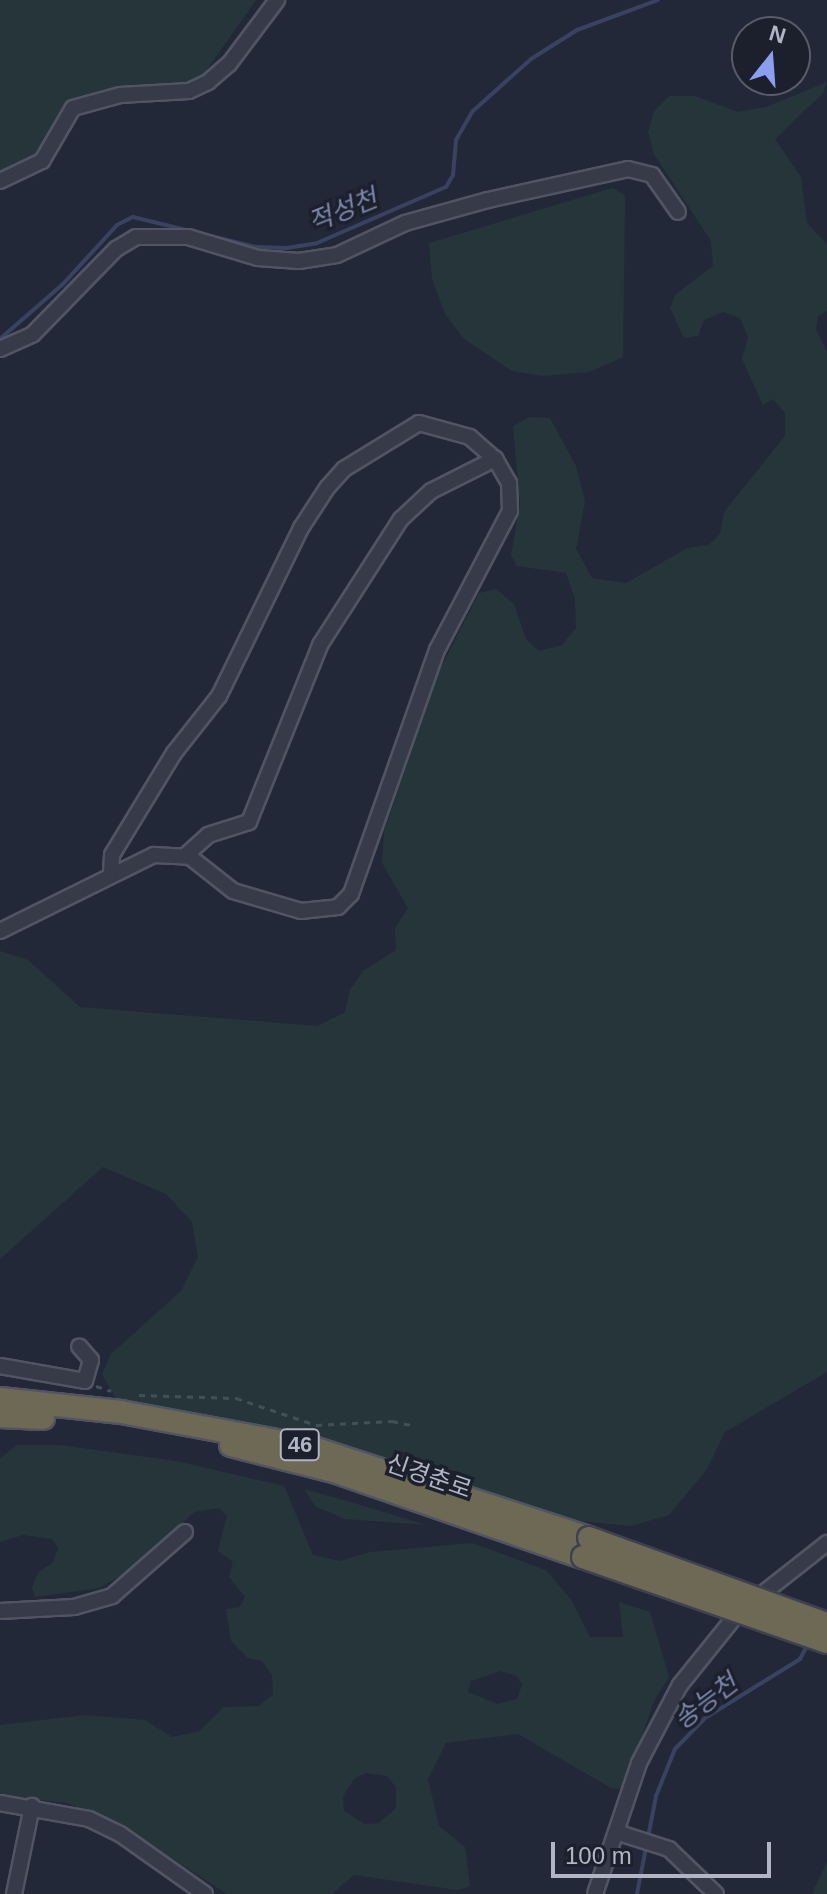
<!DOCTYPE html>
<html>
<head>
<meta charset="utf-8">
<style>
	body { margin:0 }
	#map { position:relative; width:827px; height:1894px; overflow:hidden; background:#232838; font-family:Arial,"Noto Sans KR",sans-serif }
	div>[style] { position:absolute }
	.green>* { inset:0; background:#26353a }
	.stream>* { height:4px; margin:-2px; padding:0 2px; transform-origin:2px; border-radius:2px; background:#394260 }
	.path>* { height:3px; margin-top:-1.5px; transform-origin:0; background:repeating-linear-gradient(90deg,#435056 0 6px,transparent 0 12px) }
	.roads { filter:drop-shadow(2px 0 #515563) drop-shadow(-2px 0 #515563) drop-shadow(0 2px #515563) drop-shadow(0 -2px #515563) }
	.minor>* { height:14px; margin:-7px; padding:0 7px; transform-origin:7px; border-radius:7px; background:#373a48 }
	.highway>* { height:22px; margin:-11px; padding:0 11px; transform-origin:11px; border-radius:11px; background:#6e6954 }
	.bridges { filter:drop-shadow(2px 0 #3e4250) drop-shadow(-2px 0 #3e4250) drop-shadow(0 2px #3e4250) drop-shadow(0 -2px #3e4250) }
	.highway-bridge>* { height:22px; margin:-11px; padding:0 11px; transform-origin:11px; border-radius:11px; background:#6e6954 }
	span { translate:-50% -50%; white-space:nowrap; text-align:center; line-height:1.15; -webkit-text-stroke:7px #1c202d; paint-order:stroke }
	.shield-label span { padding:2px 6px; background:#1c202d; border:2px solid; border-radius:6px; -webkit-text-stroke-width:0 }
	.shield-label { font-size:22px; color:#b1b5c4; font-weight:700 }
	.street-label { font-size:24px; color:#b1b5c4 }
	.water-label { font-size:26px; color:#7c86aa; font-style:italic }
	.north { position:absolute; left:731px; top:16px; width:80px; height:80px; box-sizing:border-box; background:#1c202d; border:2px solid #585c69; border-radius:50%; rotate:17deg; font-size:22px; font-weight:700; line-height:32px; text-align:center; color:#b1b5c4 }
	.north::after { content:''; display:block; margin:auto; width:28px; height:36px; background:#8c9eef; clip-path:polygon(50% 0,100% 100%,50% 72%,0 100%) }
	.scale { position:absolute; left:551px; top:1842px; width:220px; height:36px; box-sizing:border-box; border:4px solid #b1b5c4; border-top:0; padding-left:10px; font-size:24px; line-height:28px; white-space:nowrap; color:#b1b5c4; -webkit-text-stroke:6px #1c202d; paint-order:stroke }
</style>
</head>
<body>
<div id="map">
	<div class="green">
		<div style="clip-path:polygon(0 0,256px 0,199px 81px,101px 90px,75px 102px,61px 110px,36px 157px,0 175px)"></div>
		<div style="clip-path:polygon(827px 82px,823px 93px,775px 139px,801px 177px,807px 223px,827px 244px,827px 311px,818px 316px,816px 330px,827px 352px,827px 1372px,725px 1432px,707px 1469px,669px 1515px,631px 1526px,570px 1520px,309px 1434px,116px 1399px,102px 1374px,111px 1354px,181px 1291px,198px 1257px,192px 1222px,166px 1194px,103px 1167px,0 1259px,0 951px,28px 960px,80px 1007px,317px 1026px,345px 1012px,350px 990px,363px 971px,396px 950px,395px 928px,408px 908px,382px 863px,384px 832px,439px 671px,479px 593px,496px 589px,514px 604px,526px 639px,539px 651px,562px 645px,576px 628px,575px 599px,566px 573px,517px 566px,511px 555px,520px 504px,513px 426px,530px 417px,550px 418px,576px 466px,585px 501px,576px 549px,592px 578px,626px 583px,687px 548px,709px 545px,720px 534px,724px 512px,785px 436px,785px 413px,773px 399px,763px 405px,742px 359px,748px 337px,740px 318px,723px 312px,704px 320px,698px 336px,684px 338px,670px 308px,676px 294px,713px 266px,711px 241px,654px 154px,648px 132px,654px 111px,669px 96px,695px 96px,738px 112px,766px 107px)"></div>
		<div style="clip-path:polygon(612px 188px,625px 195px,623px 357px,589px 372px,542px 376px,512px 371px,464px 339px,445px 314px,432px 279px,429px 243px)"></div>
		<div style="clip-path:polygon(evenodd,17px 1445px,60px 1445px,176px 1461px,284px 1486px,313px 1555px,340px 1561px,370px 1552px,472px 1543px,546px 1570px,572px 1601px,590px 1637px,623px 1637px,619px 1602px,650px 1612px,669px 1677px,654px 1701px,624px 1789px,611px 1788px,518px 1734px,446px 1743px,428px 1779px,439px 1826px,465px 1847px,470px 1886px,458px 1890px,354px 1875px,332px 1894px,227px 1894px,118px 1823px,66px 1803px,0 1795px,0 1725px,85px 1715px,145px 1720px,172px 1737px,200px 1731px,223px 1707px,259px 1706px,273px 1694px,272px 1675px,262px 1661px,248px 1658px,231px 1641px,226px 1609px,240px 1607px,245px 1597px,229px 1577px,233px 1562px,218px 1551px,227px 1516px,219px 1508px,194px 1512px,143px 1562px,100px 1588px,35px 1597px,32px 1587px,38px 1573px,53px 1562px,58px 1548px,52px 1539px,23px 1535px,0 1542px,0 1458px,17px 1445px,500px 1671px,517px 1676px,522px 1685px,517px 1699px,498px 1704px,468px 1692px,471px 1681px,500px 1671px,17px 1445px,366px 1773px,387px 1776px,396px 1787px,396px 1808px,379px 1823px,365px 1824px,344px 1811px,343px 1796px,354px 1779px,366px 1773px)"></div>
		<div style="clip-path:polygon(304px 1489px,354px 1503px,426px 1525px,345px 1519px,316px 1507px)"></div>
		<div style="clip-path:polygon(827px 1862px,827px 1894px,813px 1894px,814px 1889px)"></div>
	</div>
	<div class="stream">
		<div style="left:0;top:339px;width:84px;rotate:-41.1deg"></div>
		<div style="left:63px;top:284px;width:80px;rotate:-47.5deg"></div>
		<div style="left:117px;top:225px;width:18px;rotate:-27deg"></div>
		<div style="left:133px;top:217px;width:127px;rotate:13.7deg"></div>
		<div style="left:256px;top:247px;width:31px;rotate:2deg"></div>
		<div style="left:287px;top:248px;width:30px;rotate:-9deg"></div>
		<div style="left:317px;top:243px;width:141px;rotate:-23.5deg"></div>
		<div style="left:446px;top:187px;width:14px;rotate:-60deg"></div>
		<div style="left:453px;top:175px;width:35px;rotate:-85deg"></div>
		<div style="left:456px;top:140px;width:34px;rotate:-60deg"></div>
		<div style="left:473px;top:111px;width:78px;rotate:-41.9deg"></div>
		<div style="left:531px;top:59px;width:54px;rotate:-32.2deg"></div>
		<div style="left:577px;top:30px;width:86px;rotate:-20.3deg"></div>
		<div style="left:637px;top:1894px;width:100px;rotate:-79deg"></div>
		<div style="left:656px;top:1796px;width:51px;rotate:-68deg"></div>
		<div style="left:675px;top:1749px;width:43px;rotate:-45.9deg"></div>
		<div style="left:705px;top:1718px;width:112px;rotate:-31.8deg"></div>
		<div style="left:800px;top:1659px;width:17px;rotate:-62deg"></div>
	</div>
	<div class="path">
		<div style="left:96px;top:1386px;width:16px;rotate:18deg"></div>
		<div style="left:139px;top:1395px;width:97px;rotate:1.8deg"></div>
		<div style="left:236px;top:1398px;width:84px;rotate:18.6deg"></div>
		<div style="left:316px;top:1425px;width:76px;rotate:-3deg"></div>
		<div style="left:392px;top:1421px;width:19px;rotate:12deg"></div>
	</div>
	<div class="roads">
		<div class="minor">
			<div style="left:0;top:181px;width:47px;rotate:-25.5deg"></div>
			<div style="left:42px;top:161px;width:61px;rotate:-59.7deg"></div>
			<div style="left:73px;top:108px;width:49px;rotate:-15.5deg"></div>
			<div style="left:120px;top:95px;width:69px;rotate:-3.3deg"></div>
			<div style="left:189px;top:91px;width:21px;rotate:-25deg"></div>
			<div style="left:208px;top:82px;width:28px;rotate:-41deg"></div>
			<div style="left:229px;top:64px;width:80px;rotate:-53.1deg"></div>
			<div style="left:0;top:349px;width:36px;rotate:-24deg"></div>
			<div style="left:33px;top:334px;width:119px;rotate:-45.7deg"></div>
			<div style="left:116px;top:249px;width:23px;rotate:-31deg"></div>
			<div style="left:136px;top:237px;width:52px"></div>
			<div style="left:188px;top:237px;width:73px;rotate:16.7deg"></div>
			<div style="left:258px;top:258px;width:41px;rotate:4.2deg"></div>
			<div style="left:299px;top:261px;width:38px;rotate:-9deg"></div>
			<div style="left:337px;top:255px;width:75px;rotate:-25.2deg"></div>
			<div style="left:405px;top:223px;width:86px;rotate:-15.5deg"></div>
			<div style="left:488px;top:200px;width:143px;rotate:-12.5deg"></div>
			<div style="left:628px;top:169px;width:25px;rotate:14deg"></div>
			<div style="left:652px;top:175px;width:45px;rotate:54.9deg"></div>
			<div style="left:185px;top:856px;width:31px;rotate:-42deg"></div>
			<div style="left:208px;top:835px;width:43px;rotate:-17.6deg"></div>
			<div style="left:249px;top:822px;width:191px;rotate:-68.1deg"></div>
			<div style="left:320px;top:645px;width:150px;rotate:-57.3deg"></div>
			<div style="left:401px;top:519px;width:41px;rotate:-43deg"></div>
			<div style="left:431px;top:491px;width:72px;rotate:-26.6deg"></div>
			<div style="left:0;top:931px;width:172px;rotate:-26.3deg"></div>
			<div style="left:154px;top:855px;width:36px;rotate:3deg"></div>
			<div style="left:190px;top:857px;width:55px;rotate:38.3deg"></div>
			<div style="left:233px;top:891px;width:71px;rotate:16.4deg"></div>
			<div style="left:301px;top:911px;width:37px;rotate:-6deg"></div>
			<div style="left:338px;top:907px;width:18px;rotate:-45deg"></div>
			<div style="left:351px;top:894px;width:259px;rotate:-70.6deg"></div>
			<div style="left:437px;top:650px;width:157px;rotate:-62.3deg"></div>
			<div style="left:510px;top:511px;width:28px;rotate:-92deg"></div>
			<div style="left:509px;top:483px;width:28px;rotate:-120deg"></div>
			<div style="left:495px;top:459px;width:33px;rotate:-139deg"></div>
			<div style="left:470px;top:437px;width:53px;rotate:-164.6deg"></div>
			<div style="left:419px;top:423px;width:88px;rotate:148.5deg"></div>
			<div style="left:344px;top:469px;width:25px;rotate:132deg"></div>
			<div style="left:327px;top:488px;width:48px;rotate:123deg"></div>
			<div style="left:301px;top:528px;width:187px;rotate:116deg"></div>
			<div style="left:219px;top:696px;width:73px;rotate:128.3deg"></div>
			<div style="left:174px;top:753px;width:119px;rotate:121.3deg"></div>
			<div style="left:112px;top:855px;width:19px;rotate:93deg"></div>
			<div style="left:0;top:1366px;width:86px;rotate:10deg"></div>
			<div style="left:85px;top:1381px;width:22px;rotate:-74deg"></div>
			<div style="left:91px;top:1360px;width:18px;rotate:-131deg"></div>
			<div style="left:0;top:1611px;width:74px;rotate:-3.1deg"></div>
			<div style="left:74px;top:1607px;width:40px;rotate:-16deg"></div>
			<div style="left:112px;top:1596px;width:97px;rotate:-41.2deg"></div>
			<div style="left:0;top:1803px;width:90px;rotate:10.2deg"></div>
			<div style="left:89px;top:1819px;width:34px;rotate:26deg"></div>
			<div style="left:120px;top:1834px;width:104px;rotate:35.2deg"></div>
			<div style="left:616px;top:1832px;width:56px;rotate:17.8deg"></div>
			<div style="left:669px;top:1849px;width:65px;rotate:43.8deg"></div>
			<div style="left:14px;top:1894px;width:90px;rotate:-78.4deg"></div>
			<div style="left:595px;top:1894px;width:138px;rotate:-71.4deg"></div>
			<div style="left:639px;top:1763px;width:88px;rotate:-62.3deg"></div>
			<div style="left:680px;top:1685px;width:91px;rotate:-51.2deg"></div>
			<div style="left:737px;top:1614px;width:115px;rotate:-38.3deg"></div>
		</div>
		<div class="highway">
			<div style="left:0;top:1399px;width:122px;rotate:6.1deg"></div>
			<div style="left:121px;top:1412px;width:192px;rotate:10.5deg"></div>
			<div style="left:310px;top:1447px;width:293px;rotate:18.1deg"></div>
			<div style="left:0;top:1416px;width:43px;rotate:2.7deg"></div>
			<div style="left:231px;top:1445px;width:109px;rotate:14.3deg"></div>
			<div style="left:337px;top:1472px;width:260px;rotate:19.1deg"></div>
		</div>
	</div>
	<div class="bridges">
		<div class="highway-bridge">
			<div style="left:589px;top:1538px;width:253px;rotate:19.9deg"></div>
			<div style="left:583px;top:1557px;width:258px;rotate:19.2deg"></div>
		</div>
	</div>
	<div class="shield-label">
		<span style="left:300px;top:1445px">46</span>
	</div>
	<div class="street-label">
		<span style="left:429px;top:1476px;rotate:19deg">신경춘로</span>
	</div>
	<div class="water-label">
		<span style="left:343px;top:211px;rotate:-22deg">적성천</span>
		<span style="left:706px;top:1702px;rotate:-37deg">송능천</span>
	</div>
	<div class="north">N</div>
	<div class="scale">100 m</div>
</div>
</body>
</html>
